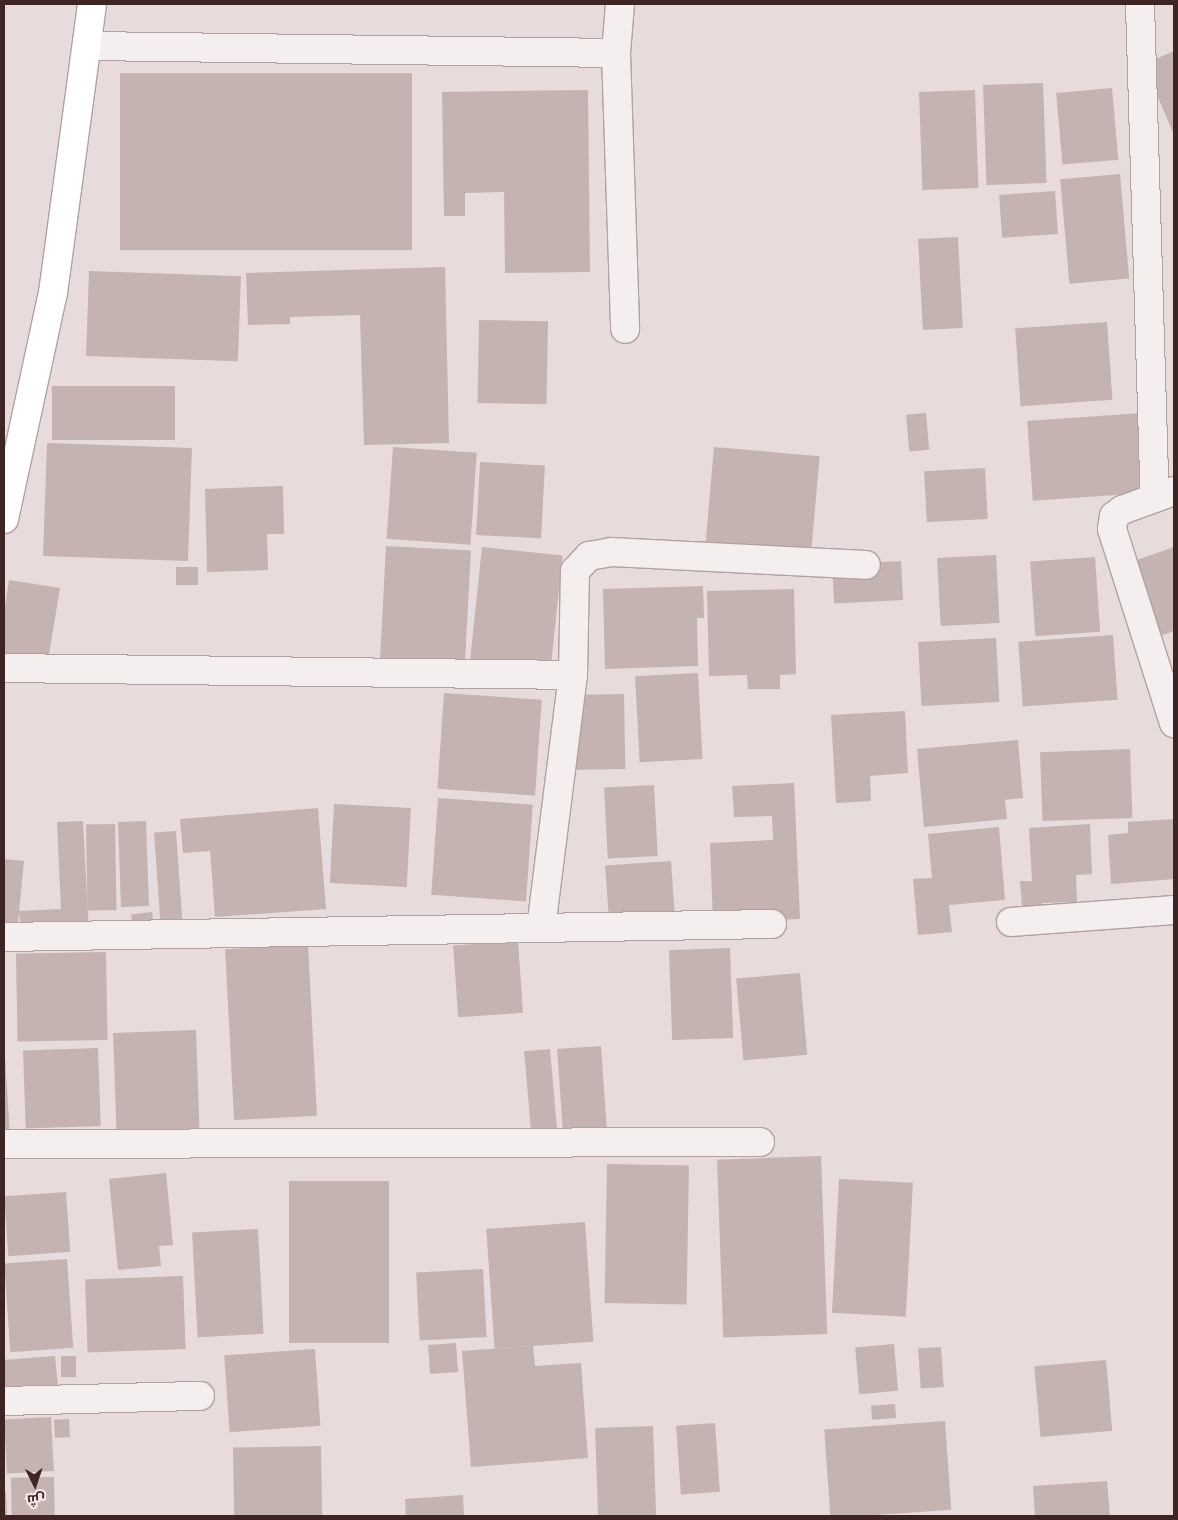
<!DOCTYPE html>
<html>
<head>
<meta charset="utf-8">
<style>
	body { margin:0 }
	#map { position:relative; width:1178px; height:1520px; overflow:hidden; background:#e7dbdb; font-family:Mulish,Cairo,sans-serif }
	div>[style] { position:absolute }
	.building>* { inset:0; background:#c4b3b1; transform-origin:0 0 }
	.roads { filter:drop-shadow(1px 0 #b1a1a0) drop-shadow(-1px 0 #b1a1a0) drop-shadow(0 1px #b1a1a0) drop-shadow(0 -1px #b1a1a0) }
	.minor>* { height:28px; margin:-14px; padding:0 14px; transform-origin:14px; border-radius:14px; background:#f5eeee }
	.major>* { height:28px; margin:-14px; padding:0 14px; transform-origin:14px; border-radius:14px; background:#fff }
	span { translate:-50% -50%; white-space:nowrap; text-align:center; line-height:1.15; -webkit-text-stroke:4.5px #f5eaea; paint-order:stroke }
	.frame { position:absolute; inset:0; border:5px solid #3e2523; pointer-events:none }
	.north { position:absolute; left:10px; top:1460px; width:50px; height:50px; -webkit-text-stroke:4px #f5eaea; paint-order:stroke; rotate:176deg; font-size:14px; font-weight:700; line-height:20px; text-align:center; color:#3e2523 }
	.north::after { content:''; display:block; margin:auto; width:18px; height:22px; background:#3e2523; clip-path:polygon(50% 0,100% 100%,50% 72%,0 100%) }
</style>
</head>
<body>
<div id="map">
	<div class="building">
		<div style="clip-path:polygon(1174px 51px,1174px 135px,1144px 64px)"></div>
		<div style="left:412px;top:73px;width:177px;height:292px;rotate:90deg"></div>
		<div style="left:1043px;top:83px;width:100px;height:60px;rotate:88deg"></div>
		<div style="left:1112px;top:88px;width:72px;height:56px;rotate:85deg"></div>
		<div style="clip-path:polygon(588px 90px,590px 272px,505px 273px,504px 192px,465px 193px,465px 216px,444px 216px,442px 92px)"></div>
		<div style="left:975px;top:90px;width:98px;height:56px;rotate:88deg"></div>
		<div style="left:1120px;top:174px;width:105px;height:60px;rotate:85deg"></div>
		<div style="left:1055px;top:191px;width:43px;height:56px;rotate:86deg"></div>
		<div style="left:958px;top:237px;width:91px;height:40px;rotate:87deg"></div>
		<div style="clip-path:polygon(445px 267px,449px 443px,364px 445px,360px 315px,290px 317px,290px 324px,248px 325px,246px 273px)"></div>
		<div style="left:89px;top:271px;width:152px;height:85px;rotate:2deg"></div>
		<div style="left:479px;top:320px;width:69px;height:83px;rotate:1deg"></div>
		<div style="left:1107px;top:322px;width:78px;height:92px;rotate:86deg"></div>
		<div style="left:52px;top:386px;width:123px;height:54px"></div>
		<div style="left:926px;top:413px;width:37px;height:20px;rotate:85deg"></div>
		<div style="left:1142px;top:413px;width:80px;height:115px;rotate:86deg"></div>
		<div style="left:47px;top:443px;width:145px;height:113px;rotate:2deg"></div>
		<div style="left:393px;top:447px;width:84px;height:92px;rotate:4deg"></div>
		<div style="left:714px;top:447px;width:106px;height:97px;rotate:5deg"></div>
		<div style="left:480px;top:462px;width:65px;height:73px;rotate:3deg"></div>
		<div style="left:985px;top:468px;width:51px;height:61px;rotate:87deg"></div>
		<div style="clip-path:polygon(283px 486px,284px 534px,267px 534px,268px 570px,207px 572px,205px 489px)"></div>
		<div style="left:386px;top:546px;width:85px;height:114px;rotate:3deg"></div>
		<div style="left:482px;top:547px;width:81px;height:114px;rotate:6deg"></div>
		<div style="clip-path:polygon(1174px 547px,1174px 631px,1153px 639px,1126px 564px)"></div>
		<div style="left:996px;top:555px;width:68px;height:59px;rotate:87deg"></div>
		<div style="left:1095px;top:557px;width:75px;height:65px;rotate:86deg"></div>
		<div style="left:901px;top:561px;width:39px;height:69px;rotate:87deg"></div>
		<div style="left:198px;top:567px;width:18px;height:22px;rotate:90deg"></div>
		<div style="clip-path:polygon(9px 580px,60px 588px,45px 679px,4px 672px,4px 612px)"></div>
		<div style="clip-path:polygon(703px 586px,704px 618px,697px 618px,698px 666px,605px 669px,603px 589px)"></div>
		<div style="clip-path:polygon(794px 589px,796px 674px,780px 675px,780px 689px,748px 689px,747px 675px,709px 676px,707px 591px)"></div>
		<div style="left:1113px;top:635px;width:65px;height:95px;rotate:86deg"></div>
		<div style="left:996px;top:638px;width:64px;height:78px;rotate:87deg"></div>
		<div style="left:698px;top:673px;width:86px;height:63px;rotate:87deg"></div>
		<div style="left:444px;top:693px;width:98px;height:96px;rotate:4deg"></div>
		<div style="left:624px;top:694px;width:75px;height:62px;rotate:89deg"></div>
		<div style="clip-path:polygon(905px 711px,908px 773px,870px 776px,871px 801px,836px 803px,831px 715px)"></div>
		<div style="clip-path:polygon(1018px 740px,1023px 798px,1005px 800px,1007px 819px,924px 827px,917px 749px)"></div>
		<div style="left:1130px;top:749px;width:69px;height:90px;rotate:88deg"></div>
		<div style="clip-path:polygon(794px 783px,800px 919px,713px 923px,710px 843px,773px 840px,772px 816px,734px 817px,732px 786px)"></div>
		<div style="left:654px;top:785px;width:71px;height:50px;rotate:87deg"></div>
		<div style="left:438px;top:798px;width:95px;height:97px;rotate:4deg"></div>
		<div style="left:334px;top:804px;width:77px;height:79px;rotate:3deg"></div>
		<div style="clip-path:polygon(318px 808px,326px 909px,215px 917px,210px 851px,183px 853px,180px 819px)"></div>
		<div style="clip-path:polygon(1174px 819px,1174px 879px,1111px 884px,1108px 835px,1128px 833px,1128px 822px)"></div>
		<div style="clip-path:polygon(83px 821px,89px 932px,21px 935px,19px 911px,61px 909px,57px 822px)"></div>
		<div style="left:146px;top:821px;width:85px;height:28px;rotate:88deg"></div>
		<div style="left:115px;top:824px;width:86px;height:29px;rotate:89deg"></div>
		<div style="clip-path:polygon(1090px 824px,1092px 874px,1076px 875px,1077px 902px,1042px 903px,1043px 917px,1023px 918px,1020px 881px,1032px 881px,1029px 828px)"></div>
		<div style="clip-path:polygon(999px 827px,1005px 900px,949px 905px,952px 932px,918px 935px,913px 879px,932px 878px,928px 834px)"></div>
		<div style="left:176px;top:831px;width:95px;height:22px;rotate:86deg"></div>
		<div style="clip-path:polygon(4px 859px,24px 861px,17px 932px,4px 930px)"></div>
		<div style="left:671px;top:861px;width:53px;height:66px;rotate:86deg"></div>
		<div style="left:152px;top:912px;width:16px;height:21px;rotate:83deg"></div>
		<div style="left:518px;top:941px;width:72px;height:65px;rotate:86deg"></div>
		<div style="left:308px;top:945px;width:171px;height:83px;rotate:87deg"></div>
		<div style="left:730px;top:948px;width:90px;height:61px;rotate:88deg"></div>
		<div style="left:106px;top:952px;width:88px;height:90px;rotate:89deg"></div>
		<div style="left:800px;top:973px;width:82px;height:64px;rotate:85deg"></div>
		<div style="left:196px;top:1030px;width:101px;height:83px;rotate:88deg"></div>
		<div style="clip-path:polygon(4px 1043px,11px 1151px,4px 1151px)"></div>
		<div style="left:601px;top:1046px;width:81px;height:44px;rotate:86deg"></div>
		<div style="left:98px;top:1048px;width:78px;height:75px;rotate:88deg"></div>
		<div style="left:550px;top:1049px;width:82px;height:26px;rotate:85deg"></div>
		<div style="left:821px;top:1156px;width:178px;height:104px;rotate:88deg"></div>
		<div style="left:607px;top:1164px;width:82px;height:139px;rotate:1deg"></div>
		<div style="clip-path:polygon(166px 1173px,173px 1245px,159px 1246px,161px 1266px,118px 1270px,109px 1179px)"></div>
		<div style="left:839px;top:1179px;width:74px;height:134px;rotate:3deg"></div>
		<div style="left:289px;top:1181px;width:100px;height:162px"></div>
		<div style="left:66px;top:1192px;width:60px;height:62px;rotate:86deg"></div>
		<div style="left:585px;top:1222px;width:120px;height:99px;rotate:86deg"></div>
		<div style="left:258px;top:1229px;width:105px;height:66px;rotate:87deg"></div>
		<div style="left:67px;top:1259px;width:89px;height:63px;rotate:86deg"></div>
		<div style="left:483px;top:1269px;width:68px;height:67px;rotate:87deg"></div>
		<div style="left:183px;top:1276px;width:73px;height:98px;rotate:88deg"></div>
		<div style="left:456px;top:1343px;width:29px;height:28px;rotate:86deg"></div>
		<div style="left:894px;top:1344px;width:47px;height:39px;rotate:85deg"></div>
		<div style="clip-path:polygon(533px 1346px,535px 1366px,581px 1363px,588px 1458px,471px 1467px,462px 1351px)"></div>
		<div style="left:941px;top:1347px;width:40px;height:23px;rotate:86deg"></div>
		<div style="left:315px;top:1349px;width:77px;height:91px;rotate:86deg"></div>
		<div style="clip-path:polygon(55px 1356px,59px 1398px,4px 1395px,4px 1360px)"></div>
		<div style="left:61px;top:1356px;width:15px;height:21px"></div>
		<div style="left:1106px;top:1360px;width:71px;height:72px;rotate:85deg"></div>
		<div style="left:895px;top:1404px;width:14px;height:24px;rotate:86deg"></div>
		<div style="left:51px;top:1417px;width:54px;height:47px;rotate:87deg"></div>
		<div style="left:69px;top:1419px;width:18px;height:15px;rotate:87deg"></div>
		<div style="left:945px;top:1421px;width:89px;height:121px;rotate:86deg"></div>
		<div style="left:715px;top:1423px;width:69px;height:39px;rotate:86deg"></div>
		<div style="left:653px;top:1426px;width:90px;height:58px;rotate:88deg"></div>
		<div style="left:321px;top:1446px;width:70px;height:88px;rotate:89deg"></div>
		<div style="left:54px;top:1477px;width:39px;height:43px;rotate:89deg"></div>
		<div style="clip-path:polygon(1107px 1481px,1110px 1516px,1035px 1516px,1033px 1486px)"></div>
		<div style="clip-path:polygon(6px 1491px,7px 1516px,4px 1516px,4px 1492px)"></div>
		<div style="clip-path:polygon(463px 1495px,464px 1516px,406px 1516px,405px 1499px)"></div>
	</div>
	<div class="roads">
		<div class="minor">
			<div style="left:620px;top:4px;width:49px;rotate:94.7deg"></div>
			<div style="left:616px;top:53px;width:276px;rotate:88.1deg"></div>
			<div style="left:1140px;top:4px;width:493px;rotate:88.3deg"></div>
			<div style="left:88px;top:46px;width:528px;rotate:0.76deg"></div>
			<div style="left:1174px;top:491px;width:55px;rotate:159.9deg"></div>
			<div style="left:1122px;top:510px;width:10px;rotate:143deg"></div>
			<div style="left:1114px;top:516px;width:13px;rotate:99deg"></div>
			<div style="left:1112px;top:529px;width:204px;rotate:72.3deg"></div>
			<div style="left:4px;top:668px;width:569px;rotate:0.7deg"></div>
			<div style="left:1011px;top:922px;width:163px;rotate:-4.2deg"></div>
			<div style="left:541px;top:928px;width:255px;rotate:-82.8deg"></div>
			<div style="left:573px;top:675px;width:104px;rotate:-88.9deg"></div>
			<div style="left:575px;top:571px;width:21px;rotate:-47deg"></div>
			<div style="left:589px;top:556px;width:22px;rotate:-10deg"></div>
			<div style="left:611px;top:552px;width:255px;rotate:2.9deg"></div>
			<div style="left:4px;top:937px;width:768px;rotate:-0.97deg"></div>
			<div style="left:4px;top:1144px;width:756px;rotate:-0.15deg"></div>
			<div style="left:4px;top:1401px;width:196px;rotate:-1.5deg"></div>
		</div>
		<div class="major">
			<div style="left:4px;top:519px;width:231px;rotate:-77.8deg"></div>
			<div style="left:53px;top:293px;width:292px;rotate:-82.3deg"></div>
		</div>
	</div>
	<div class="frame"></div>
	<div class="north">ش</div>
</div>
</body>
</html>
